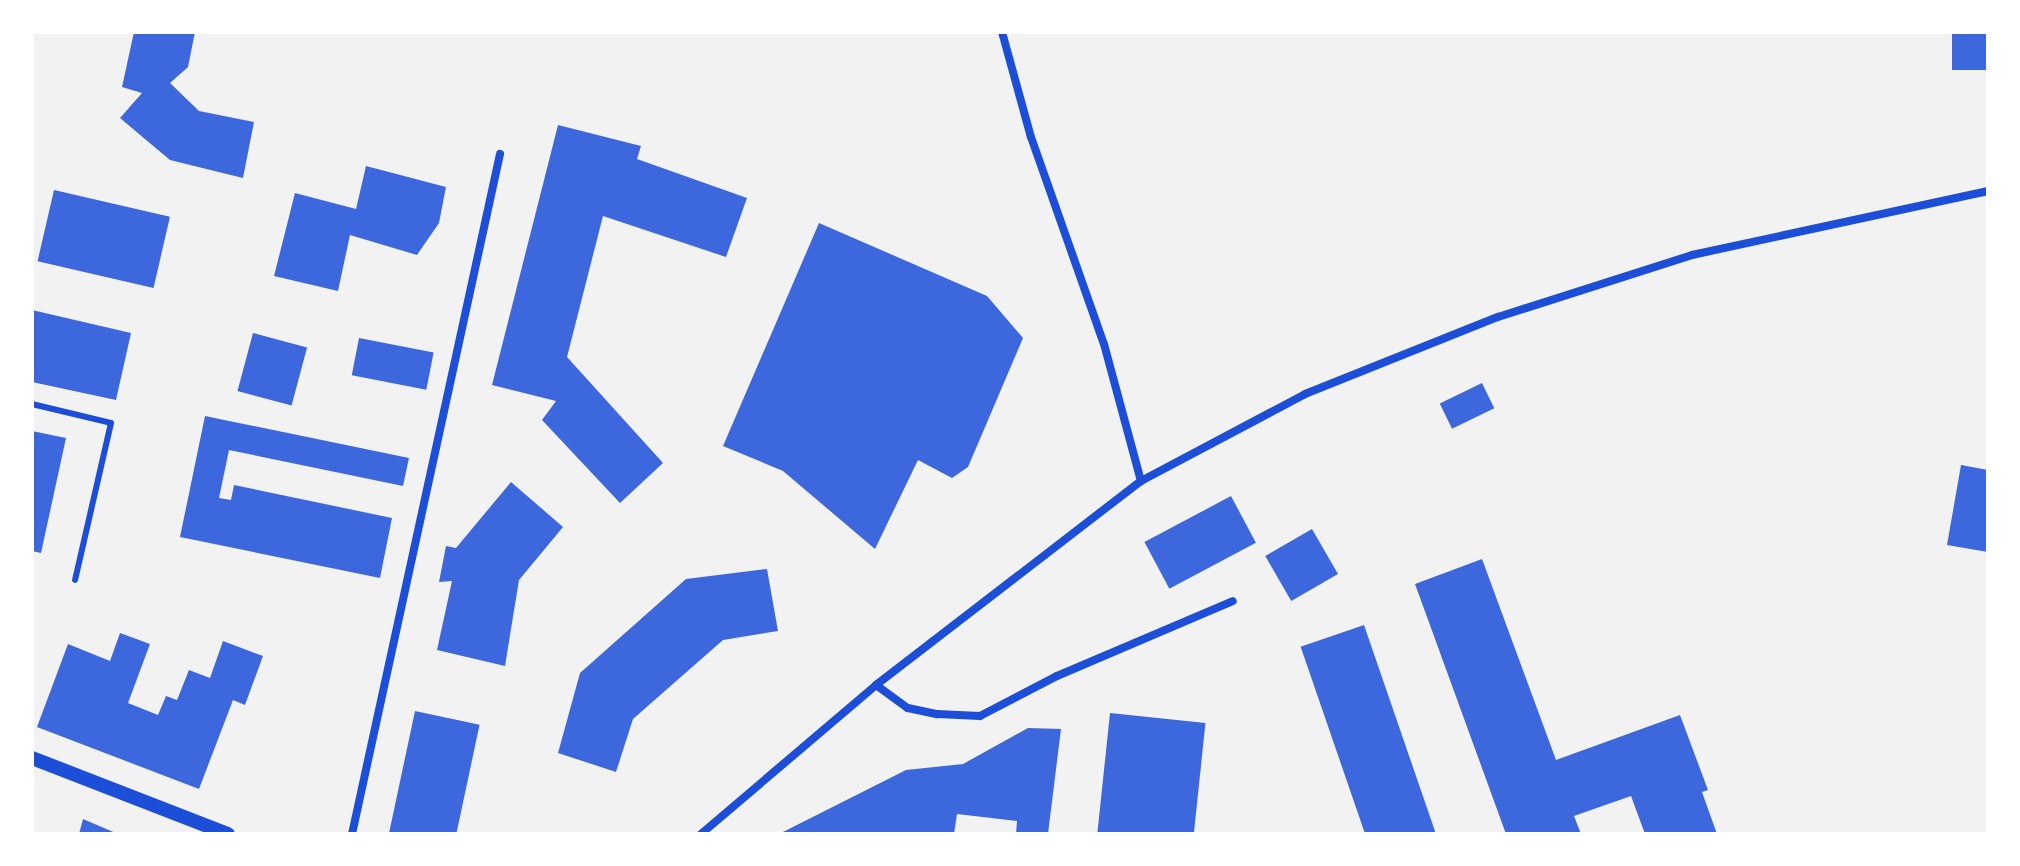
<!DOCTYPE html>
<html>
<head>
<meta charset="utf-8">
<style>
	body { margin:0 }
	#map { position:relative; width:2020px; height:866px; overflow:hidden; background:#f2f2f2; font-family:"Nunito Sans",sans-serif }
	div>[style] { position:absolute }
	.building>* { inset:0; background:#3d67dc; transform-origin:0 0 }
	.service>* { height:6px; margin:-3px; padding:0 3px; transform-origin:3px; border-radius:3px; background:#1d4ed8 }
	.minor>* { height:8px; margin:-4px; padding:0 4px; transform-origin:4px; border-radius:4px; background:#1d4ed8 }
	.tertiary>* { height:14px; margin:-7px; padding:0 7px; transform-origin:7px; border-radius:7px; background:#1d4ed8 }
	span { translate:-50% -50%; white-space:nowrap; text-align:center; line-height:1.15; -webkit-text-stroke:7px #fff; paint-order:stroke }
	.frame { position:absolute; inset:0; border:34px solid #fff; pointer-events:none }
</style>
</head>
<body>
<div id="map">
	<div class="building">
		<div style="clip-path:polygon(134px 32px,195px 32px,188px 67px,170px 83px,199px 111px,254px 122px,243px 178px,170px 160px,120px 118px,142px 93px,122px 87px)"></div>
		<div style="left:1952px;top:32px;width:36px;height:38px"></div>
		<div style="clip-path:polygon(558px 125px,641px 146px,637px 159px,747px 198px,726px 257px,603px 216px,567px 357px,663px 463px,620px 503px,542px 420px,556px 401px,492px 385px)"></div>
		<div style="clip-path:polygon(366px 166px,446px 187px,439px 223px,417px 255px,350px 235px,338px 291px,274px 276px,295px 193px,356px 209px)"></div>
		<div style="left:54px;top:190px;width:119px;height:73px;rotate:13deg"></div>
		<div style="clip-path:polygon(819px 223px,987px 296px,1023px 338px,968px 467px,952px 478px,918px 460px,875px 549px,783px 471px,723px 446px)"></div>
		<div style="clip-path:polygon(32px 310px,131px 333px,116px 400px,32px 382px)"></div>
		<div style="left:253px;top:333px;width:56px;height:60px;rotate:15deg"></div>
		<div style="left:359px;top:338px;width:76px;height:38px;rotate:11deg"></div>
		<div style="left:1482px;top:383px;width:28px;height:47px;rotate:64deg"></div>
		<div style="clip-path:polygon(205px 416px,409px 458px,403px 486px,229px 450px,219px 498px,231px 500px,234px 485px,392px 518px,380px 578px,180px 537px)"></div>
		<div style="clip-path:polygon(32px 431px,66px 438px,41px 553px,32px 551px)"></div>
		<div style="clip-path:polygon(1961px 465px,1988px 470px,1988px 552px,1947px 545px)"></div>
		<div style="clip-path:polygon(511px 482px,563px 527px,519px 580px,505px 666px,437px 650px,452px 581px,439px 582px,446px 546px,456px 548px)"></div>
		<div style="left:1231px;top:496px;width:53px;height:98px;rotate:62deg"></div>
		<div style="left:1312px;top:529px;width:52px;height:54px;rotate:60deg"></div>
		<div style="clip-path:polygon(1482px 559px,1556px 760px,1680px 715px,1708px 790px,1702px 792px,1717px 834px,1645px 834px,1631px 796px,1574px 816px,1581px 834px,1506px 834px,1415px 584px)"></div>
		<div style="clip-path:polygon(767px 569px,778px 631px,723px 640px,633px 719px,616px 772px,558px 753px,580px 673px,686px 579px)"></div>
		<div style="left:1364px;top:625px;width:220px;height:67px;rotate:71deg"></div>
		<div style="clip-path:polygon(120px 633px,150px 644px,128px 703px,158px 715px,166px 696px,177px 700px,189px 670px,210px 678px,223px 641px,263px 656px,245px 705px,233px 700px,199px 789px,37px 727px,68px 644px,110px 661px)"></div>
		<div style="left:415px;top:711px;width:66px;height:126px;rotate:12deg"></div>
		<div style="left:1110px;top:713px;width:96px;height:122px;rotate:6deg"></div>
		<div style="clip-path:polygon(1028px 728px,1061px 729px,1048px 834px,1016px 834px,1017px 821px,957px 814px,954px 834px,779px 834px,906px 770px,963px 764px)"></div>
		<div style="clip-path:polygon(83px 819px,118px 834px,79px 834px)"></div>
	</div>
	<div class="service">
		<div style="left:32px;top:404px;width:81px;rotate:13.5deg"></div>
		<div style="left:111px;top:423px;width:161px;rotate:102.9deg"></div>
	</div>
	<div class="minor">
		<div style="left:1002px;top:32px;width:109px;rotate:74.6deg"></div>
		<div style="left:1031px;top:137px;width:219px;rotate:70.6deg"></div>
		<div style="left:1104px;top:344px;width:142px;rotate:74.9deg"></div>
		<div style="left:876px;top:685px;width:39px;rotate:36deg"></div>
		<div style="left:908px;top:708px;width:30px;rotate:12deg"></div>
		<div style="left:937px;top:714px;width:43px;rotate:2.7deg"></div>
		<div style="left:980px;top:716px;width:87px;rotate:-27.5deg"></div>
		<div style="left:1057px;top:676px;width:191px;rotate:-23.1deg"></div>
		<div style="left:352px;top:834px;width:696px;rotate:-77.72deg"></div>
		<div style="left:701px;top:834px;width:230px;rotate:-40.4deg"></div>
		<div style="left:876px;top:685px;width:334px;rotate:-37.6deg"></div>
		<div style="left:1141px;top:481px;width:186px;rotate:-27.9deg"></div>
		<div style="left:1305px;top:394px;width:208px;rotate:-21.8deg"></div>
		<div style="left:1498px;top:317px;width:204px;rotate:-17.7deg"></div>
		<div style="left:1692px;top:255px;width:303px;rotate:-12.2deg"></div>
	</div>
	<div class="tertiary">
		<div style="left:32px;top:758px;width:210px;rotate:21.2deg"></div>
	</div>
	<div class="frame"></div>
</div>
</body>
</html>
